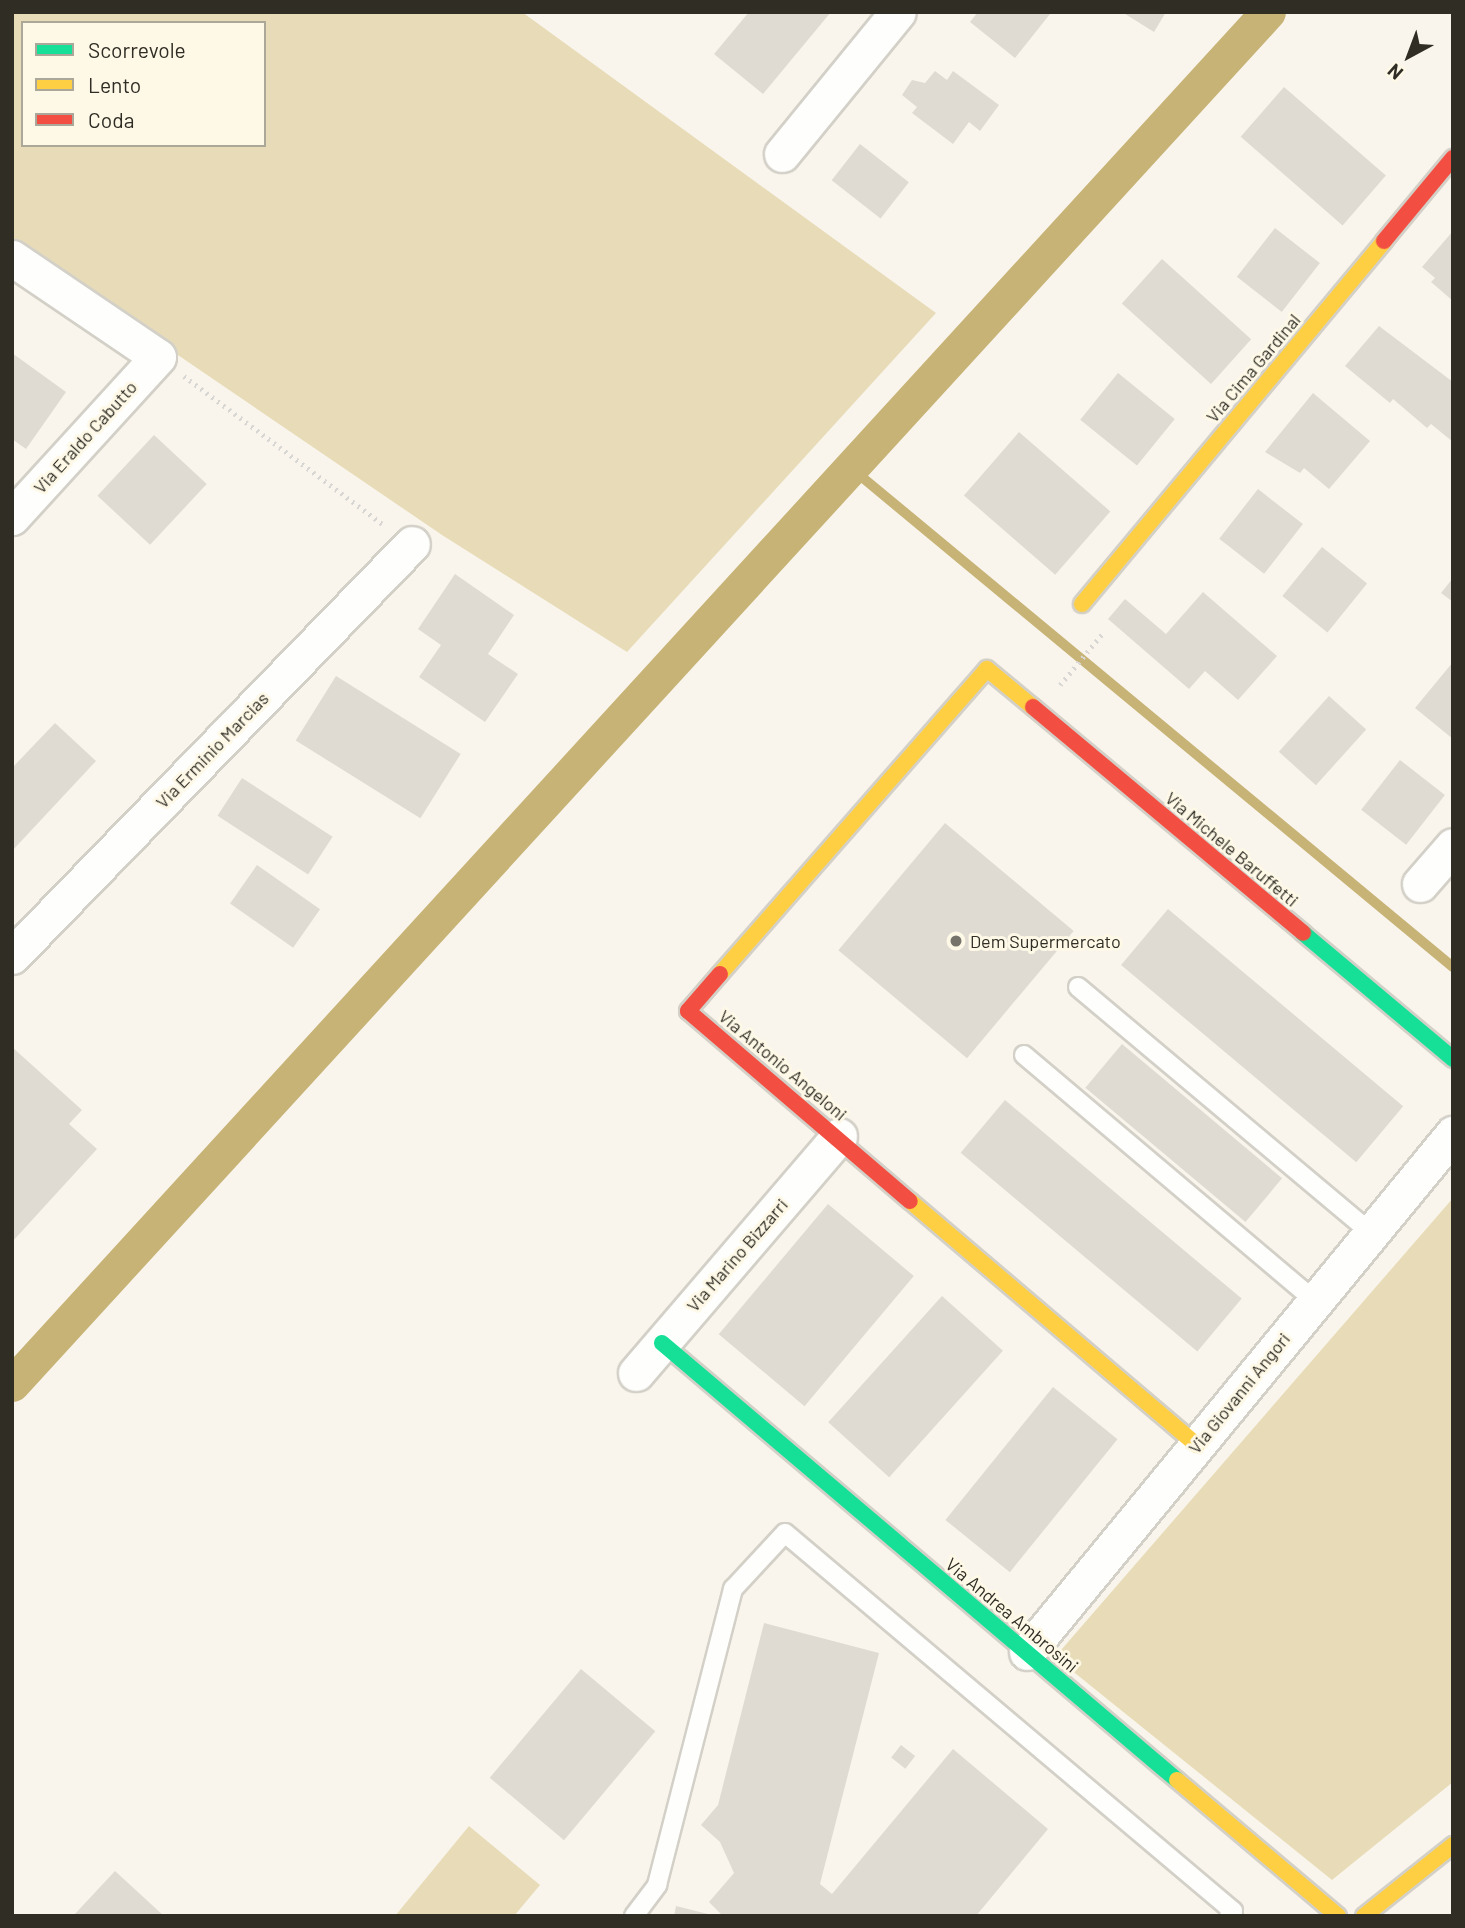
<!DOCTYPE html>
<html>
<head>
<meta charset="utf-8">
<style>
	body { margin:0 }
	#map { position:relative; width:1465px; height:1928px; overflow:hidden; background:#f9f5ec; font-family:Barlow,sans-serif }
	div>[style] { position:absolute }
	.green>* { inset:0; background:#e8dcb8 }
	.stream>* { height:10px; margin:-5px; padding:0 5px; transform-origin:5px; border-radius:5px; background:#c7b375 }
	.canal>* { height:35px; margin:-17.5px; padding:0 17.5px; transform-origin:17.5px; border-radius:17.5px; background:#c7b375 }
	.building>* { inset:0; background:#dfdbd3; transform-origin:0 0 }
	.path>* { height:4.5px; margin-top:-2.25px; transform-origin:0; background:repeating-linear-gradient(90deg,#d7d6d3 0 2px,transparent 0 7px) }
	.roads { filter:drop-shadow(2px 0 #d3d0c8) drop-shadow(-2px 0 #d3d0c8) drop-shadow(0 2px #d3d0c8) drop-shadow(0 -2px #d3d0c8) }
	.lane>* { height:18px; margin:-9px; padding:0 9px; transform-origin:9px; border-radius:9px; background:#fefefc }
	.street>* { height:35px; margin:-17.5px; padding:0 17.5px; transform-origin:17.5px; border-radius:17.5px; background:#fefefc }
	.fast>* { height:16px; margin:-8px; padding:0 8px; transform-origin:8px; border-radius:8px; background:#16e098 }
	.slow>* { height:16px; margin:-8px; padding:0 8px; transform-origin:8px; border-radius:8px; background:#ffcf43 }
	.jam>* { height:16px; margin:-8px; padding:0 8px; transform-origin:8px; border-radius:8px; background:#f24e42 }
	.dots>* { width:19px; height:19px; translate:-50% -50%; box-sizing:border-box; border:4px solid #fef8e7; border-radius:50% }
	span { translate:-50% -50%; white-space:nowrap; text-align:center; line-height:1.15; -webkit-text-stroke:6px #fef8e7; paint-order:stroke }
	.street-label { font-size:18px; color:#2f2d24 }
	.poi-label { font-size:18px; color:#2f2d24 }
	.left { translate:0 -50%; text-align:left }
	.frame { position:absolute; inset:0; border:14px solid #2f2d24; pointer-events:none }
	.legend { position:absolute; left:21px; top:21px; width:245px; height:126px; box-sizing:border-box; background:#fef8e7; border:2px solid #aba799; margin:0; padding:9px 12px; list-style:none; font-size:21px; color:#2f2d24 }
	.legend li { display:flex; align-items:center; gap:14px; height:35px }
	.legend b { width:35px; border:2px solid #aba799 }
	.north { position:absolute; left:1374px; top:21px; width:70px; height:70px; -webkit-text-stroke:5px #fef8e7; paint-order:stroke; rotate:221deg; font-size:19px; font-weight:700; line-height:28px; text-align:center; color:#2f2d24 }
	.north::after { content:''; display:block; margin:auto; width:24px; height:32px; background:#2f2d24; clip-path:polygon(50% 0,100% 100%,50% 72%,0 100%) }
</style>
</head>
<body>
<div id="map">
	<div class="green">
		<div style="clip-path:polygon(evenodd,12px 12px,522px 12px,936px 313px,627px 652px,442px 535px,12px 242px,12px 12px,23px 23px,264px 23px,264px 145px,23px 145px,23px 23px)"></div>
		<div style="clip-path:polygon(1453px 1198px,1453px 1782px,1332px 1880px,1055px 1657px)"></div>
		<div style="clip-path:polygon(469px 1826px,540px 1885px,514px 1916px,395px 1916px)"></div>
	</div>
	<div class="stream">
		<div style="left:851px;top:468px;width:782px;rotate:39.66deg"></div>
	</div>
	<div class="canal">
		<div style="left:12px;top:1384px;width:1860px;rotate:-47.53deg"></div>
	</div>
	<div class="building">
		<div style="clip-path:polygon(749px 12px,831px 12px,763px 94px,714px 54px)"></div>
		<div style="clip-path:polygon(978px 12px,1048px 12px,1050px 14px,1015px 58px,970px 22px)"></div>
		<div style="clip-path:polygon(1122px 12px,1166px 12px,1154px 32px)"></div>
		<div style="clip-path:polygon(935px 71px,947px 80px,953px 71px,999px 105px,980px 131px,969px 122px,953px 144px,912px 113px,917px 107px,902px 95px,912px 80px,925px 83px)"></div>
		<div style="left:1284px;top:87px;width:135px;height:66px;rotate:41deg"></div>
		<div style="left:860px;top:144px;width:62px;height:46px;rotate:38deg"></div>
		<div style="left:1275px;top:228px;width:57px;height:62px;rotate:38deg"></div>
		<div style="clip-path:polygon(1453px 231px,1453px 301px,1431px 282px,1435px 278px,1422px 267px)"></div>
		<div style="left:1162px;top:259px;width:120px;height:60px;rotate:42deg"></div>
		<div style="clip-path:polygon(1379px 326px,1453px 382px,1453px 442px,1431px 424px,1427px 428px,1393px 399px,1390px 403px,1345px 366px)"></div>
		<div style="clip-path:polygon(12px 353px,66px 392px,26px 449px,12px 439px)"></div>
		<div style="left:1118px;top:373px;width:73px;height:60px;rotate:39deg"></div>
		<div style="clip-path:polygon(1313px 393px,1370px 441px,1329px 489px,1304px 468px,1300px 473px,1265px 452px)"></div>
		<div style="left:1019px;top:432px;width:121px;height:84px;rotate:41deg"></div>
		<div style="left:154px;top:435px;width:72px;height:83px;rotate:43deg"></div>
		<div style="left:1258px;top:489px;width:57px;height:63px;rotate:38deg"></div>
		<div style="left:1322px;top:547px;width:58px;height:63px;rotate:39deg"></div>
		<div style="clip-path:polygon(455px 574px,514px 615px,488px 654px,518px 674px,485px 722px,419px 677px,441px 645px,418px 629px)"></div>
		<div style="clip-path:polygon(1453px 578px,1453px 602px,1441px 593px)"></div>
		<div style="clip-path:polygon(1203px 592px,1277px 656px,1238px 700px,1205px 671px,1189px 689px,1108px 619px,1125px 599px,1166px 634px)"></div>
		<div style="clip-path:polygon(1453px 662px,1453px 739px,1415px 708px)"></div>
		<div style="left:336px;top:676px;width:147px;height:76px;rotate:32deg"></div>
		<div style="left:1329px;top:696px;width:50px;height:75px;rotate:42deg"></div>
		<div style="clip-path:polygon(55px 723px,96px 761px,12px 851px,12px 768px)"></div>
		<div style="left:1400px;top:760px;width:57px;height:63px;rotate:38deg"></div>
		<div style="left:242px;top:778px;width:108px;height:45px;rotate:33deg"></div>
		<div style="left:945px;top:823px;width:168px;height:166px;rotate:40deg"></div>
		<div style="left:257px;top:865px;width:77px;height:47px;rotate:35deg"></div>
		<div style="left:1168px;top:909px;width:307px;height:73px;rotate:40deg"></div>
		<div style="left:1122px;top:1044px;width:209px;height:57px;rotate:40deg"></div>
		<div style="clip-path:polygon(12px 1047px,82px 1110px,69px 1124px,97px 1149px,12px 1242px)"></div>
		<div style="left:1005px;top:1100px;width:309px;height:69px;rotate:40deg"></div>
		<div style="left:828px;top:1204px;width:112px;height:170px;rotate:40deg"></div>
		<div style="left:942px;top:1296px;width:82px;height:170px;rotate:42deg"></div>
		<div style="left:1053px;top:1387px;width:83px;height:171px;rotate:39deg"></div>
		<div style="clip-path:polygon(764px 1623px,879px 1653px,820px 1884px,832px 1894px,953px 1749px,1048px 1829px,976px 1916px,723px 1916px,709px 1902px,734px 1873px,720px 1842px,701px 1825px,718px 1805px)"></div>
		<div style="left:581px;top:1669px;width:97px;height:142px;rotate:40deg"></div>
		<div style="left:901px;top:1745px;width:18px;height:16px;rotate:38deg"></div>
		<div style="clip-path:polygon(115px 1871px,164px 1916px,73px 1916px)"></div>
		<div style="clip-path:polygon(676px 1906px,712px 1915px,712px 1916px,674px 1916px)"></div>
	</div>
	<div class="path">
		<div style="left:184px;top:376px;width:251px;rotate:36.7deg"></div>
		<div style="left:1060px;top:685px;width:66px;rotate:-50.5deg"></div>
	</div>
	<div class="roads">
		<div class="lane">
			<div style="left:1078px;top:987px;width:383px;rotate:40deg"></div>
			<div style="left:1024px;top:1055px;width:381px;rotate:40.2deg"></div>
			<div style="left:634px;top:1916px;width:39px;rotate:-53deg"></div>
			<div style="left:657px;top:1885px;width:306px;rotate:-75.6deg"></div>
			<div style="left:733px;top:1589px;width:76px;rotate:-47.1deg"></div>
			<div style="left:785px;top:1533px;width:586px;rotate:40.16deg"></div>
			<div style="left:1233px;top:1911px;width:6px;rotate:129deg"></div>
		</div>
		<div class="street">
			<div style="left:782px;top:154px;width:183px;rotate:-50.8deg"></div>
			<div style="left:12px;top:258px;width:176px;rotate:34.1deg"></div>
			<div style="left:158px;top:357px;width:217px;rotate:132.4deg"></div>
			<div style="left:1420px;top:884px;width:50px;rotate:-49deg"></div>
			<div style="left:12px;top:956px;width:574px;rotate:-45.85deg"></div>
			<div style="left:636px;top:1373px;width:312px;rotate:-49.4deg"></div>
			<div style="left:1027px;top:1652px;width:671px;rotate:-50.57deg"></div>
		</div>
		<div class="fast">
			<div style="left:1303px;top:933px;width:196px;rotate:40deg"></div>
			<div style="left:662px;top:1343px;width:675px;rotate:40.32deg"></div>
		</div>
		<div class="slow">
			<div style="left:1082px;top:604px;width:472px;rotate:-50.2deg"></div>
			<div style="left:720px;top:974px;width:405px;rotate:-48.8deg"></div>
			<div style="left:987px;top:669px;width:60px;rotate:39.6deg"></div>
			<div style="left:910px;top:1201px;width:377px;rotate:40.4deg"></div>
			<div style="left:1177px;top:1780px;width:211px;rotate:40.2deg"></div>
			<div style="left:1364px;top:1916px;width:114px;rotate:-38.6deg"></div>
		</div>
		<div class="jam">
			<div style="left:1384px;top:241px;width:108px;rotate:-50.3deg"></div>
			<div style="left:1033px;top:707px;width:352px;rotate:39.9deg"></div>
			<div style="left:720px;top:974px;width:49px;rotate:130.9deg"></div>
			<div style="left:688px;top:1011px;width:292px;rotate:40.6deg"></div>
		</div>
	</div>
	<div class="dots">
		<div style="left:956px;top:941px;background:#76736a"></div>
	</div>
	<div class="street-label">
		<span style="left:1253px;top:368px;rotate:-50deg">Via Cima Gardinal</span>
		<span style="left:85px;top:437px;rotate:-48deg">Via Eraldo Cabutto</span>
		<span style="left:212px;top:750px;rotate:-46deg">Via Erminio Marcias</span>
		<span style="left:1232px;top:849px;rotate:40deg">Via Michele Baruffetti</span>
		<span style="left:783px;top:1065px;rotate:40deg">Via Antonio Angeloni</span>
		<span style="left:737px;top:1255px;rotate:-49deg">Via Marino Bizzarri</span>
		<span style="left:1239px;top:1393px;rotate:-51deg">Via Giovanni Angori</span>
		<span style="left:1012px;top:1615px;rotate:40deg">Via Andrea Ambrosini</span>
	</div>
	<div class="poi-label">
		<span class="left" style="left:970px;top:941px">Dem Supermercato</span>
	</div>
	<div class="frame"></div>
	<ul class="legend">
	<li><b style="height:9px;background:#16e098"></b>Scorrevole</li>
	<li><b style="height:9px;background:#ffcf43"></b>Lento</li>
	<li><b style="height:9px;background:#f24e42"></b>Coda</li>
	</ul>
	<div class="north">N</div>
</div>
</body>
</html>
